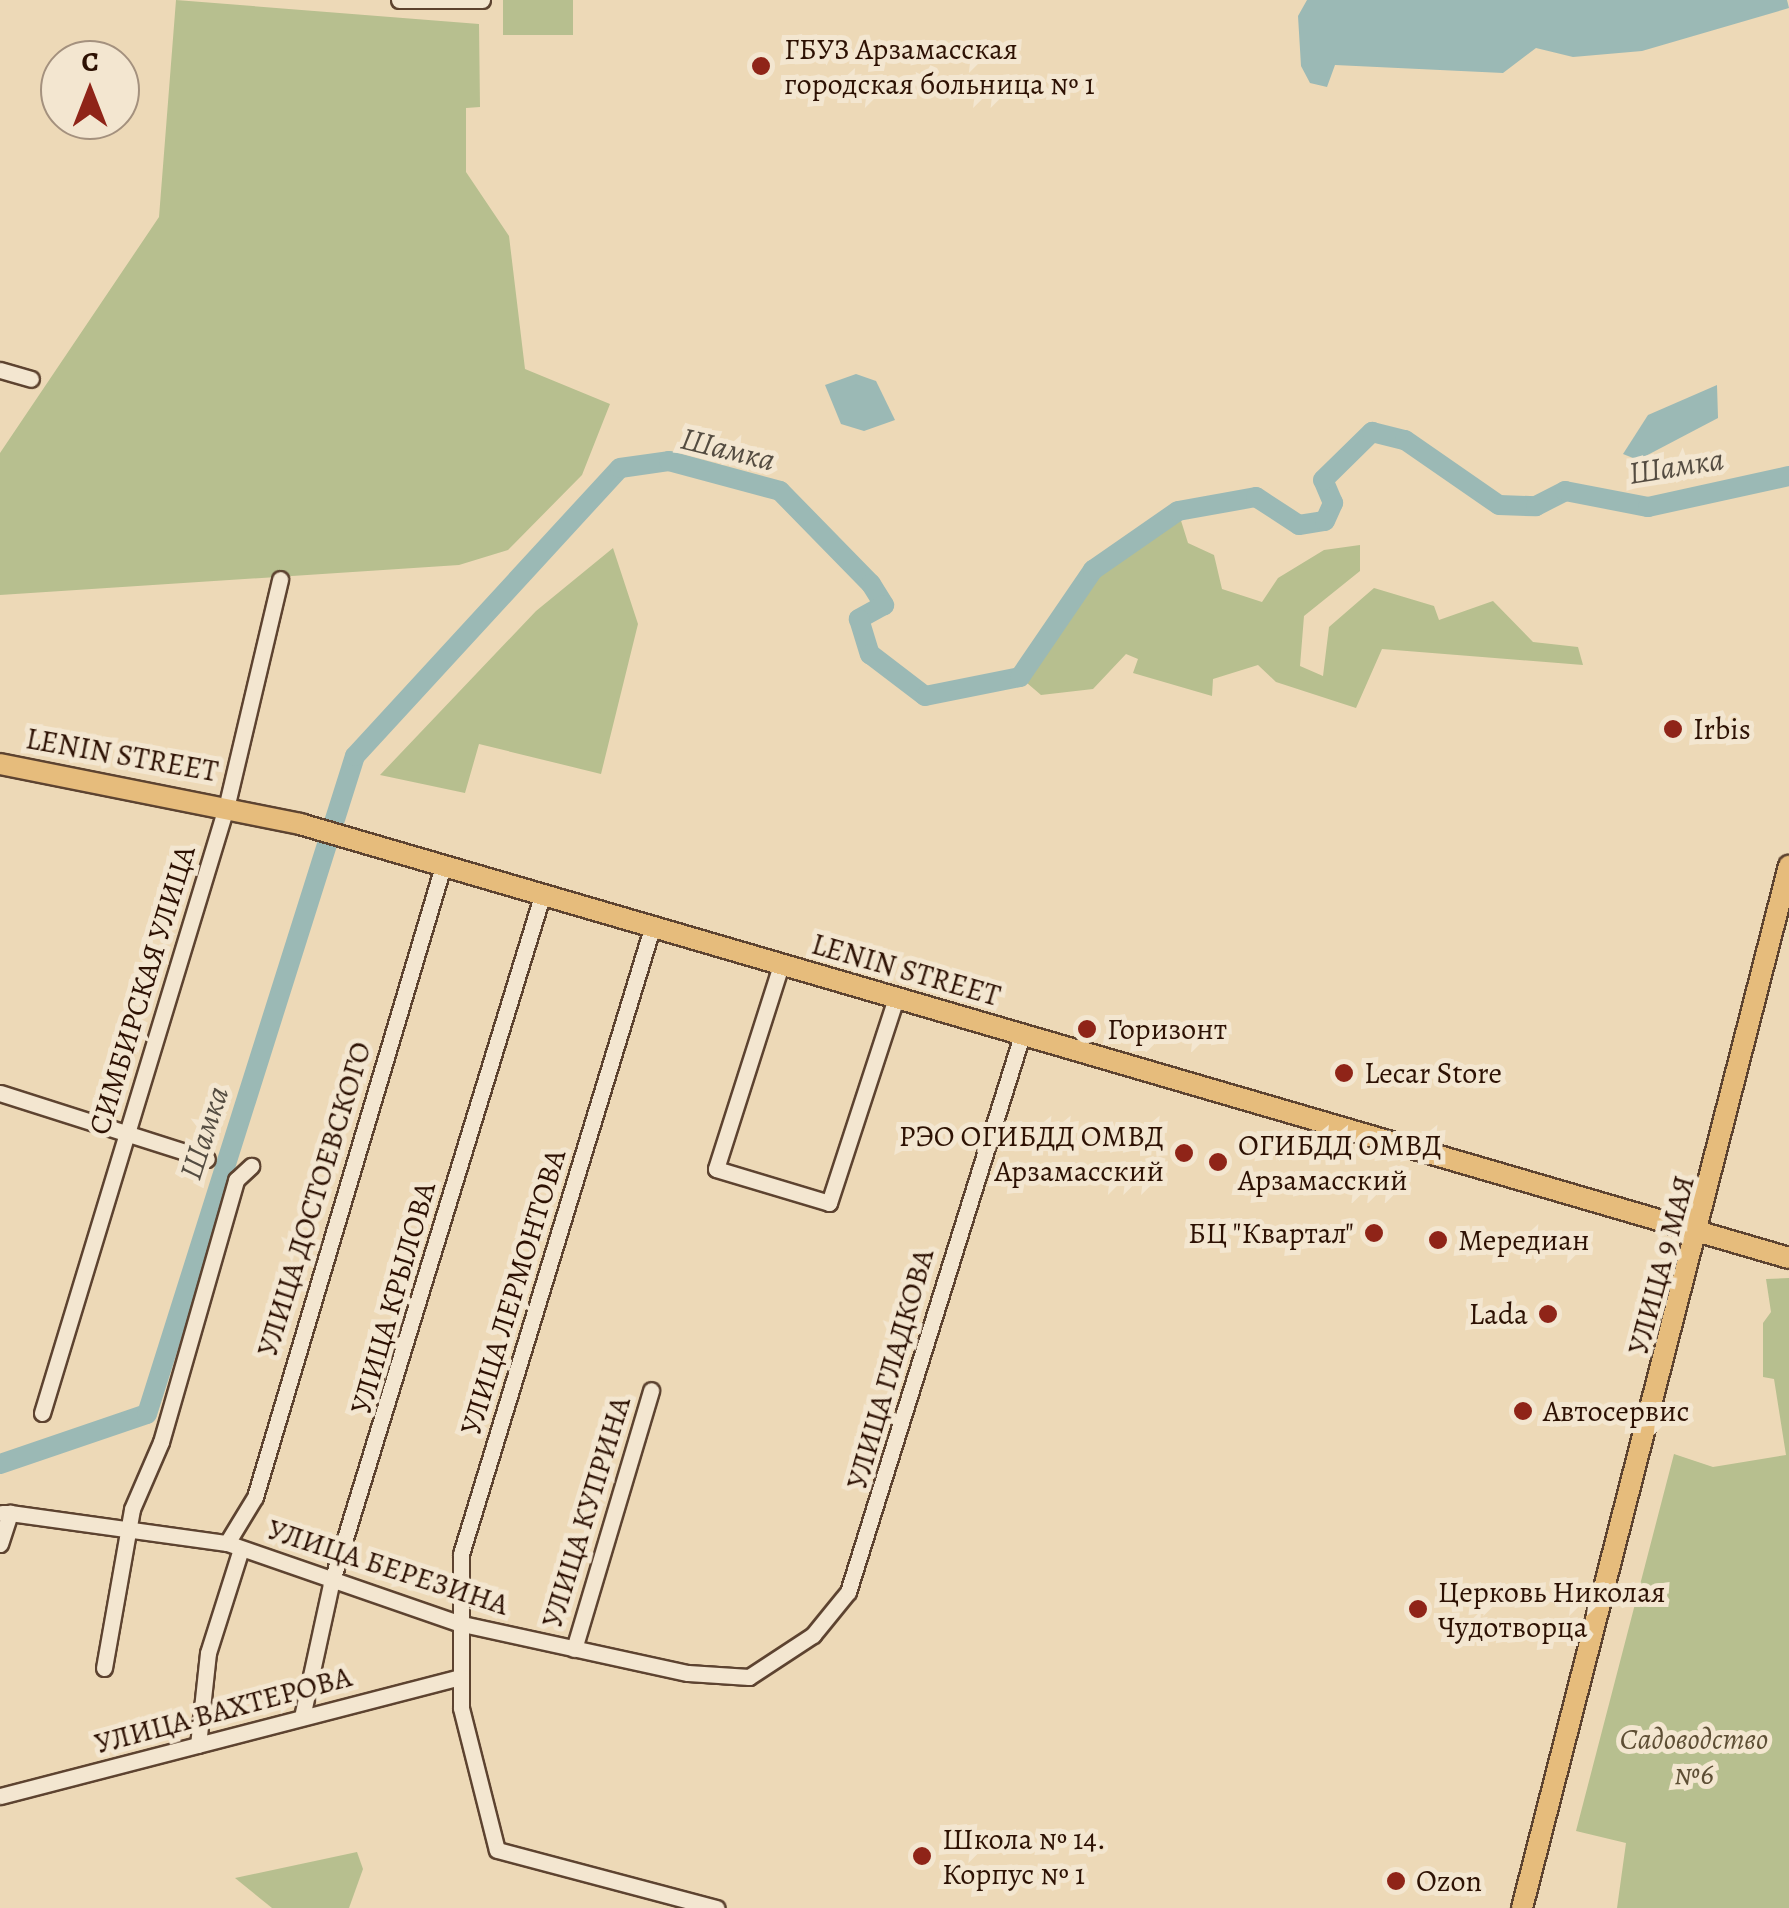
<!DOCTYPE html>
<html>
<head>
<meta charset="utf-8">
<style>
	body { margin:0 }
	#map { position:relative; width:1789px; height:1908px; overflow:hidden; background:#edd9b7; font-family:Alegreya,serif }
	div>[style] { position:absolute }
	.green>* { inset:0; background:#b7bf8f; transform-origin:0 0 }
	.water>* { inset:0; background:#9bb9b5 }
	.river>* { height:20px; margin:-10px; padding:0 10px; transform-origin:10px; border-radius:10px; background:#9bb9b5 }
	.roads { filter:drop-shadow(2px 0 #5d4330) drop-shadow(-2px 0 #5d4330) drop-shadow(0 2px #5d4330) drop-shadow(0 -2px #5d4330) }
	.minor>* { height:15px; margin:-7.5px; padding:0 7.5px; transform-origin:7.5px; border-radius:7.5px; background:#f3e6d0 }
	.major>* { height:20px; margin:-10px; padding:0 10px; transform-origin:10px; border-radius:10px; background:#e6bc7c }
	.dots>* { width:28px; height:28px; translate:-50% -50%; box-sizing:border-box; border:5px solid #f3e6d0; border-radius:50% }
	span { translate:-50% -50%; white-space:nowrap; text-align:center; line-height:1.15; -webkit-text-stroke:10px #f3e6d0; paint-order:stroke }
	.poi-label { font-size:30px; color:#2d1103 }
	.left { translate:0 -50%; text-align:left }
	.right { translate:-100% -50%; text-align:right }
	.street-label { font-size:30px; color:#2d1103 }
	.park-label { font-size:30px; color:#5d4e34; font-style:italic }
	.water-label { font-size:32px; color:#544c41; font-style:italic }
	.north { position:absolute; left:40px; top:40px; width:100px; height:100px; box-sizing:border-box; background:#f3e6d0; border:2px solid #a4917e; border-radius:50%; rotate:0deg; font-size:28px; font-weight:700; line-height:40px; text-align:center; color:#2d1103 }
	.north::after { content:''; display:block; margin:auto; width:35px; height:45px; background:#8f2418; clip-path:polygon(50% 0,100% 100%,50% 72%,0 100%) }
</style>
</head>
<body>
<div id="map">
	<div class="green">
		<div style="clip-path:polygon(176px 0,479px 24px,480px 107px,466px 108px,466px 172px,509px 236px,525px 369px,610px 404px,582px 475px,508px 550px,459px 565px,0 595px,0 453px,159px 217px)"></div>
		<div style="left:503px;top:0;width:70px;height:35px"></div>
		<div style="clip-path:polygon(1178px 511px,1188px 543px,1214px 555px,1222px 589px,1262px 602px,1278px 578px,1324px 550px,1360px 545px,1360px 571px,1304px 616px,1300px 666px,1323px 676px,1329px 627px,1374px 588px,1434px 606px,1439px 620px,1493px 601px,1533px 642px,1578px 647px,1583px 665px,1382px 649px,1356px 708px,1276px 682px,1258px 665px,1213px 679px,1212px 696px,1133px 673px,1138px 659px,1126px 654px,1093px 689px,1041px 695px,1020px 677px,1093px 570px)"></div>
		<div style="clip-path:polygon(613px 548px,638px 624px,601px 774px,479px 744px,465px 793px,380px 775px,536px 611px)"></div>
		<div style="clip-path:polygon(1789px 1278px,1789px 1908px,1617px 1908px,1626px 1843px,1576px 1831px,1674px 1454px,1713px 1467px,1786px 1455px,1774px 1379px,1763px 1377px,1763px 1323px,1771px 1312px,1766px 1279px)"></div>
		<div style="clip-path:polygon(357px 1852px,363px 1869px,349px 1908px,272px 1908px,235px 1878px)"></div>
	</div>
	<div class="water">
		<div style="clip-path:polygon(1307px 0,1787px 0,1789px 8px,1642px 51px,1573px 57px,1536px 48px,1503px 73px,1335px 65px,1327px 87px,1310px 83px,1301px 66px,1298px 16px)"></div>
		<div style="clip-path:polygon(856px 374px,876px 381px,895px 420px,864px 431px,841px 424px,825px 385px)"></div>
		<div style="clip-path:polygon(1717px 385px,1718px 418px,1638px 460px,1623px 454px,1648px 415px)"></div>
	</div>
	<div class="river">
		<div style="left:0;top:1464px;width:155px;rotate:-18.8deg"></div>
		<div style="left:147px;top:1414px;width:690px;rotate:-72.46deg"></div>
		<div style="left:355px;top:756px;width:391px;rotate:-47.4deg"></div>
		<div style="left:620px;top:468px;width:49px;rotate:-8.1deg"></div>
		<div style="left:669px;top:461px;width:115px;rotate:15.1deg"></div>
		<div style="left:780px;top:491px;width:130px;rotate:45.6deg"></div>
		<div style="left:871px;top:584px;width:25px;rotate:58deg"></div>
		<div style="left:884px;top:605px;width:29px;rotate:151deg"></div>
		<div style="left:859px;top:619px;width:37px;rotate:73deg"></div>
		<div style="left:870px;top:654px;width:69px;rotate:37.4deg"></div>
		<div style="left:925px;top:696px;width:97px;rotate:-11.3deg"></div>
		<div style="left:1020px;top:677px;width:130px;rotate:-55.7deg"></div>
		<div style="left:1093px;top:570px;width:103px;rotate:-34.8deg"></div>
		<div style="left:1178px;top:511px;width:79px;rotate:-10.2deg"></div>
		<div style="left:1256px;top:497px;width:51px;rotate:33.1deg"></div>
		<div style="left:1299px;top:525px;width:26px;rotate:-9deg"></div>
		<div style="left:1325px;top:521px;width:20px;rotate:-66deg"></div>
		<div style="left:1333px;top:503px;width:25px;rotate:-113deg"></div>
		<div style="left:1323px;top:480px;width:69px;rotate:-44.4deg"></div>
		<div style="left:1372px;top:432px;width:34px;rotate:14deg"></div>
		<div style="left:1405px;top:440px;width:114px;rotate:34.7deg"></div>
		<div style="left:1499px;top:505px;width:37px;rotate:2deg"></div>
		<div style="left:1536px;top:506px;width:33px;rotate:-27deg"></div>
		<div style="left:1565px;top:491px;width:85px;rotate:10.9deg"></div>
		<div style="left:1648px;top:507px;width:144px;rotate:-12.4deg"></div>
	</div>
	<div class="roads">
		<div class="minor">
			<div style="left:399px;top:0;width:83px"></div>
			<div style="left:0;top:370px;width:32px;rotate:16deg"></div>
			<div style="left:652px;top:928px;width:654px;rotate:106.97deg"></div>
			<div style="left:461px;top:1554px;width:154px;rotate:90deg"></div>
			<div style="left:461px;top:1708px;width:146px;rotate:75.8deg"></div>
			<div style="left:497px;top:1850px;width:227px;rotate:14.8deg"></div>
			<div style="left:781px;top:965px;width:214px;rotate:107.7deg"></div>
			<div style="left:716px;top:1169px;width:118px;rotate:16.7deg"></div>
			<div style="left:829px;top:1203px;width:216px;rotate:-71.9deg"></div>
			<div style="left:0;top:1093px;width:217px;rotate:17.7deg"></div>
			<div style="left:42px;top:1413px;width:636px;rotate:-73.1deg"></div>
			<div style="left:227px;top:804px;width:231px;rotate:-76.7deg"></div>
			<div style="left:10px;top:1513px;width:219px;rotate:7.9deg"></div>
			<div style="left:227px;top:1543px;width:244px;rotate:19.1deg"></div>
			<div style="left:458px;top:1623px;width:235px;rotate:12.3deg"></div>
			<div style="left:688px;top:1673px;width:61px;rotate:3.8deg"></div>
			<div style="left:749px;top:1677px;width:77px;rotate:-33.3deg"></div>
			<div style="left:813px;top:1635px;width:55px;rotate:-50.9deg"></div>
			<div style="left:848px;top:1592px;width:584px;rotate:-72.65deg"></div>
			<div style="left:227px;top:1543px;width:54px;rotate:-58.7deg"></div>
			<div style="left:255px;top:1497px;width:658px;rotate:-73.41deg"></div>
			<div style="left:0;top:1544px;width:33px;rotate:-72deg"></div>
			<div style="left:10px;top:1513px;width:8px;rotate:180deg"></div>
			<div style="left:574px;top:1649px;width:270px;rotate:-73.4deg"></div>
			<div style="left:104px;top:1668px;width:161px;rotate:-80deg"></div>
			<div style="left:132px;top:1509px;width:73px;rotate:-66.6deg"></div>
			<div style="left:161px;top:1442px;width:273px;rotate:-74deg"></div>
			<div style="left:236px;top:1180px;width:21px;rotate:-43deg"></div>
			<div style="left:302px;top:1717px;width:136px;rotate:-77.7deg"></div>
			<div style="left:331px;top:1584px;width:720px;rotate:-72.95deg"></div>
			<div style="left:198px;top:1745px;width:93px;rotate:-83.8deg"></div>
			<div style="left:208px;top:1653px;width:109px;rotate:-72.4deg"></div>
			<div style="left:0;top:1796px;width:475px;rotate:-14.5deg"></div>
		</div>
		<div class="major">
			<div style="left:0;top:764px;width:306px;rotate:11.3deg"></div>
			<div style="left:300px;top:824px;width:1551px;rotate:16.25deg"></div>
			<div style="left:1522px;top:1908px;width:1076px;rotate:-75.63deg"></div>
		</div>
	</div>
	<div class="dots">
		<div style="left:761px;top:66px;background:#8f2418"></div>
		<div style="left:1673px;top:729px;background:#8f2418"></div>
		<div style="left:1087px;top:1029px;background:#8f2418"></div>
		<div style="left:1344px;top:1073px;background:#8f2418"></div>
		<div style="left:1184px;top:1153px;background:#8f2418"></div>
		<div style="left:1218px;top:1162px;background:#8f2418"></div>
		<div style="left:1374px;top:1233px;background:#8f2418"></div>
		<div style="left:1438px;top:1240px;background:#8f2418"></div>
		<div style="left:1548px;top:1314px;background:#8f2418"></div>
		<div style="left:1523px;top:1411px;background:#8f2418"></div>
		<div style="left:1418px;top:1609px;background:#8f2418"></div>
		<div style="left:922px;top:1856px;background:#8f2418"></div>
		<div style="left:1396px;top:1881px;background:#8f2418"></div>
	</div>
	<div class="poi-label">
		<span class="left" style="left:784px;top:66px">ГБУЗ Арзамасская<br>городская больница № 1</span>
		<span class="left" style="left:1693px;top:729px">Irbis</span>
		<span class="left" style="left:1107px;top:1029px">Горизонт</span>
		<span class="left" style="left:1364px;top:1073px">Lecar Store</span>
		<span class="right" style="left:1164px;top:1153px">РЭО ОГИБДД ОМВД<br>Арзамасский</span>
		<span class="left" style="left:1238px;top:1162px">ОГИБДД ОМВД<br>Арзамасский</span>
		<span class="right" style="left:1354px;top:1233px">БЦ "Квартал"</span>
		<span class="left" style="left:1458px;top:1240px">Мередиан</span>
		<span class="right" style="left:1528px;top:1314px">Lada</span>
		<span class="left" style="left:1543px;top:1411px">Автосервис</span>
		<span class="left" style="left:1438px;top:1609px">Церковь Николая<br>Чудотворца</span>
		<span class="left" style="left:942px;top:1856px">Школа № 14.<br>Корпус № 1</span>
		<span class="left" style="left:1416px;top:1881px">Ozon</span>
	</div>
	<div class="street-label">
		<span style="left:122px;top:755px;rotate:10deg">LENIN STREET</span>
		<span style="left:906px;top:970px;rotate:16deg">LENIN STREET</span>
		<span style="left:142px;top:990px;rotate:-73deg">СИМБИРСКАЯ УЛИЦА</span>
		<span style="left:314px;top:1199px;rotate:-73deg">УЛИЦА ДОСТОЕВСКОГО</span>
		<span style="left:1661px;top:1265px;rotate:-75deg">УЛИЦА 9 МАЯ</span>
		<span style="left:513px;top:1292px;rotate:-73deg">УЛИЦА ЛЕРМОНТОВА</span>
		<span style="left:393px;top:1298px;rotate:-74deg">УЛИЦА КРЫЛОВА</span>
		<span style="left:890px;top:1369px;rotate:-74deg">УЛИЦА ГЛАДКОВА</span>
		<span style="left:586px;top:1512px;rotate:-73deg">УЛИЦА КУПРИНА</span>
		<span style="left:388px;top:1567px;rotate:18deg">УЛИЦА БЕРЕЗИНА</span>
		<span style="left:223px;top:1710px;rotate:-15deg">УЛИЦА ВАХТЕРОВА</span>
	</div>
	<div class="park-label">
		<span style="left:1694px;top:1756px">Садоводство<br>№6</span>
	</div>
	<div class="water-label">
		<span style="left:728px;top:449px;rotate:14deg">Шамка</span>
		<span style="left:1676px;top:466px;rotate:-9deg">Шамка</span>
		<span style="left:204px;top:1133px;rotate:-72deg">Шамка</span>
	</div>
	<div class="north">С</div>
</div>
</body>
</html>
